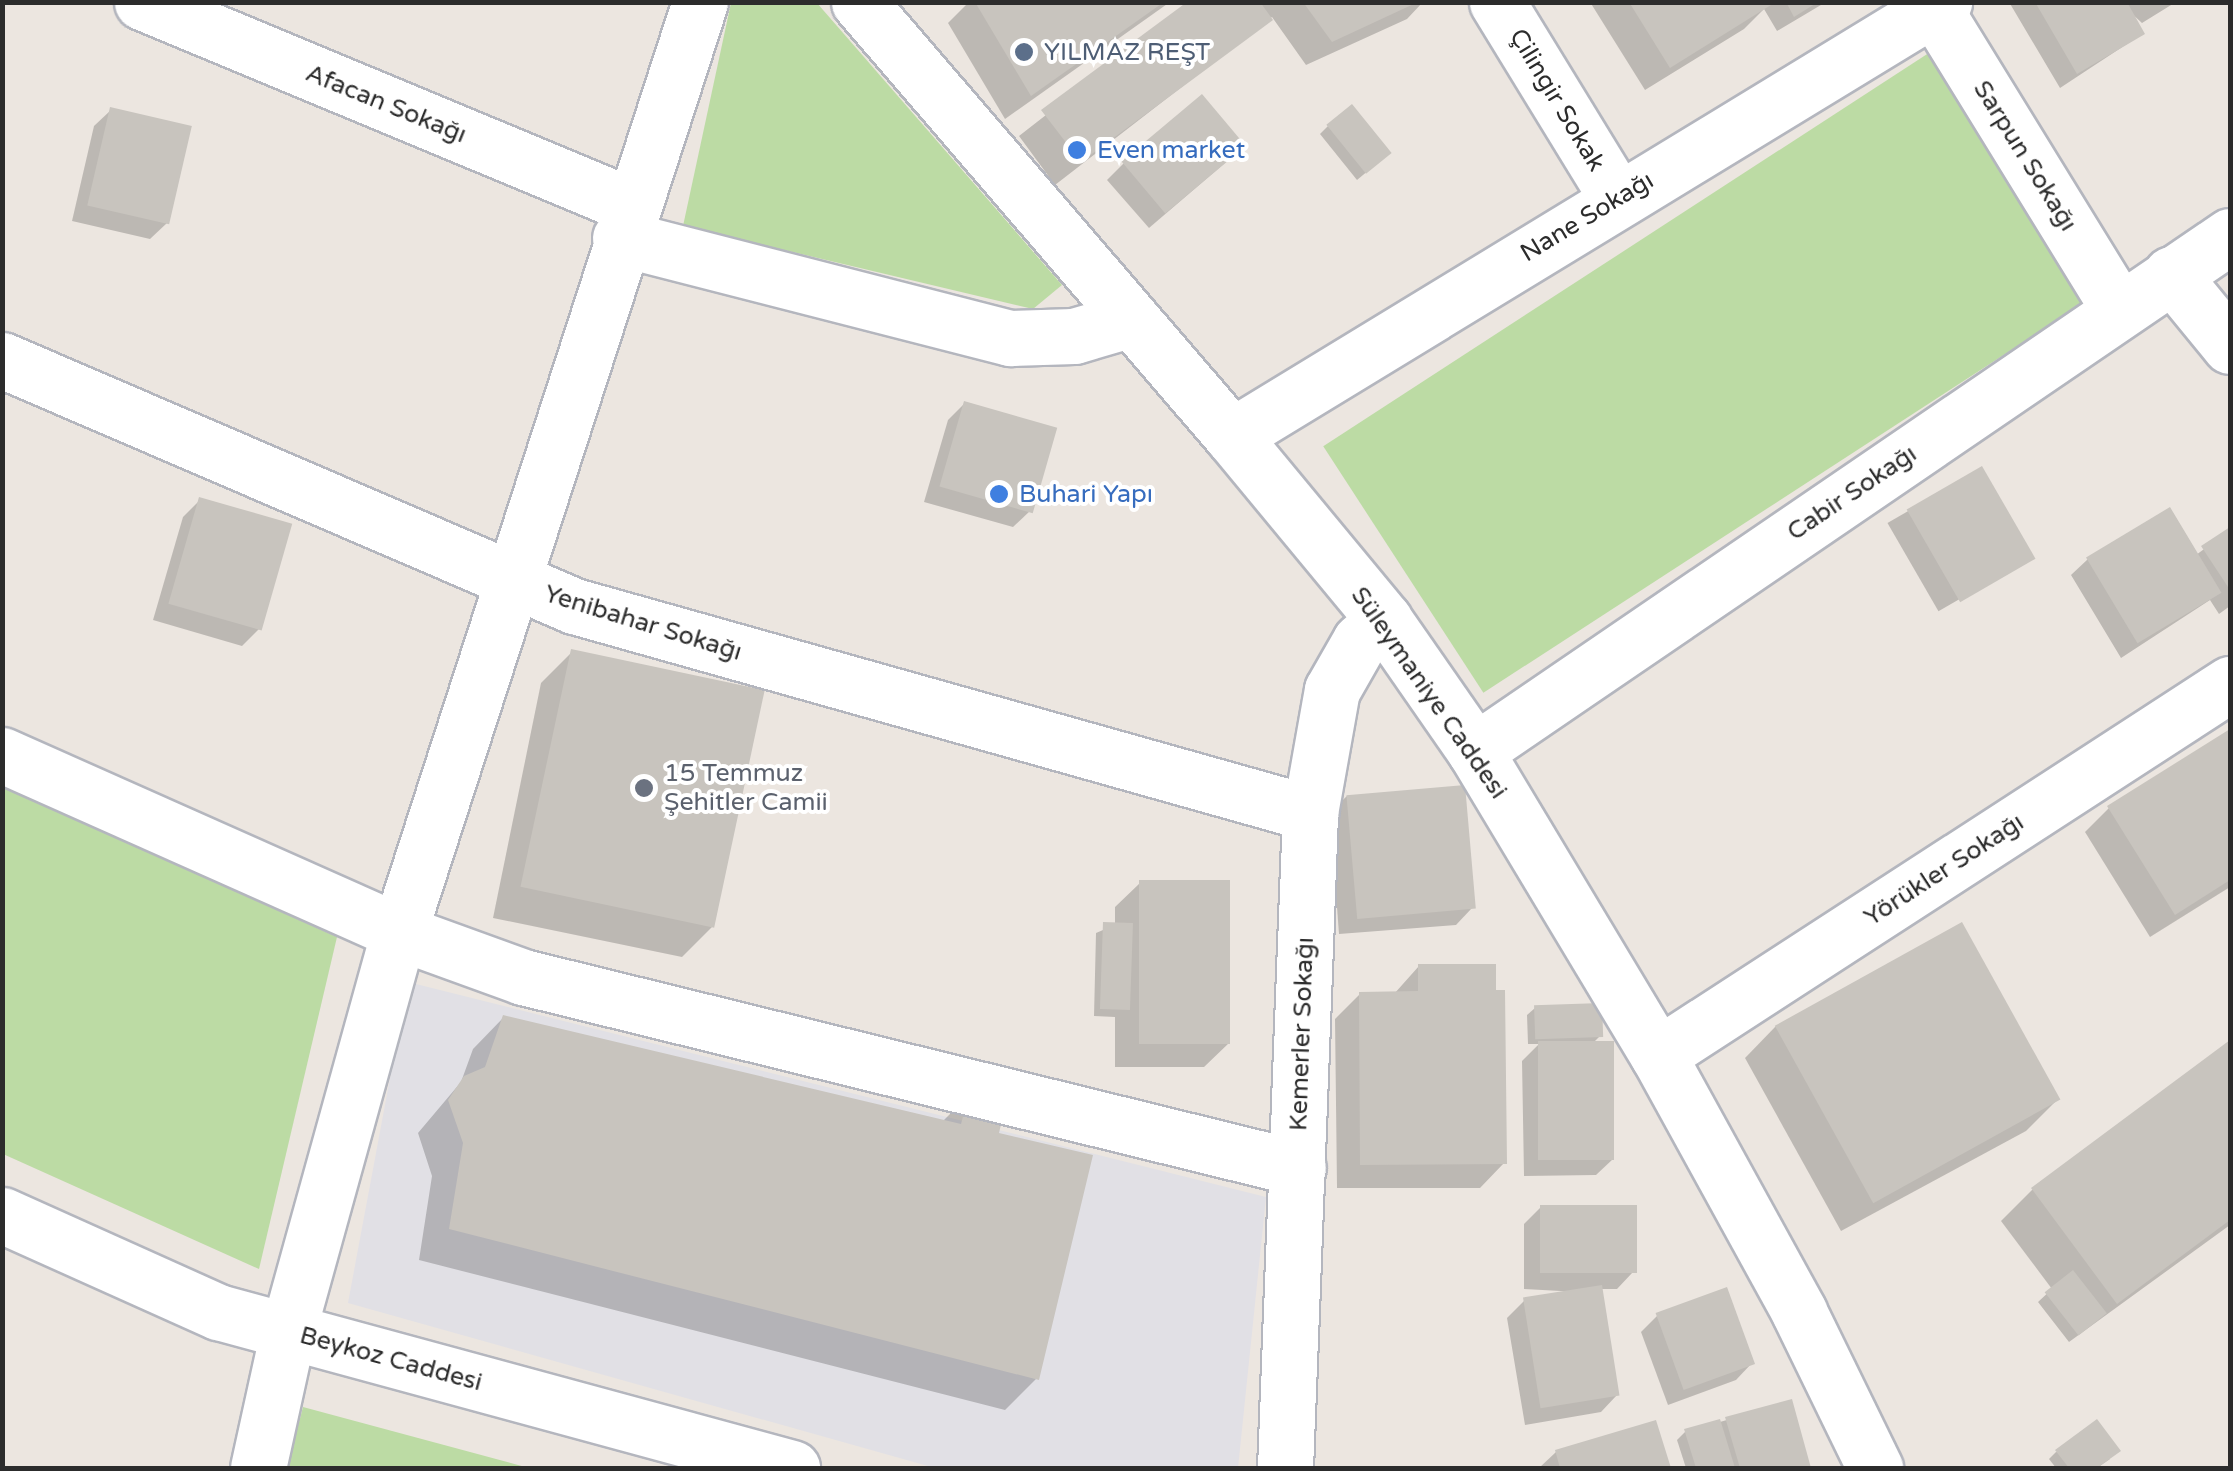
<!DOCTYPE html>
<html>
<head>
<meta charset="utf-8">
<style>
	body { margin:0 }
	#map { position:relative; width:2233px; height:1471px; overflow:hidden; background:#ece6e0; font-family:"Varela Round",sans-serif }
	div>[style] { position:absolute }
	.industrial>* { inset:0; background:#e1e0e5 }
	.green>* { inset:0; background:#bcdba4; transform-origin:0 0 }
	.shadow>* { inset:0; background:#0003; transform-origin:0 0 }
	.building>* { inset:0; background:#c8c4be; transform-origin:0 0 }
	.roads { filter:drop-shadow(2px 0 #b4b6be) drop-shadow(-2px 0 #b4b6be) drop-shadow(0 2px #b4b6be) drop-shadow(0 -2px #b4b6be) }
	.minor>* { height:55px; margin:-27.5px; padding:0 27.5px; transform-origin:27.5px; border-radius:27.5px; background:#fff }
	.dots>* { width:28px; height:28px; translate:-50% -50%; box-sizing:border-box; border:5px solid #fff; border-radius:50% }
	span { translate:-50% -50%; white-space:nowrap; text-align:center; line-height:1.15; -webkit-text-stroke:8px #fff; paint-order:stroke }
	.service-label { font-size:25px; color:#4e5e75 }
	.left { translate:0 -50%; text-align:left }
	.street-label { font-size:25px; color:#2c2c2c }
	.shop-label { font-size:25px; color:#366cbe }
	.worship-label { font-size:25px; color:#5b616d }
	.frame { position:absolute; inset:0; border:5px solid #2c2c2c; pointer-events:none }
</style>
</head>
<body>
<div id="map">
	<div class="industrial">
		<div style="clip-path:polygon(408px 982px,1266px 1197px,1238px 1468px,935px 1468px,348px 1303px)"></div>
	</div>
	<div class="green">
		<div style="clip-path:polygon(731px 3px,817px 3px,1062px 285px,1033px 309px,683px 226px)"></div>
		<div style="left:1938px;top:47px;width:294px;height:733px;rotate:57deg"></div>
		<div style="clip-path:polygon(3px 786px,337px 937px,259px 1269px,3px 1154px)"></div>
		<div style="clip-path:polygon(303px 1407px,529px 1468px,287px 1468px)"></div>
	</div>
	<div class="shadow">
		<div style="clip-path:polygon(969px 2px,1170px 2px,1005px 119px,948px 23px)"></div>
		<div style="clip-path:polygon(1191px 2px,1423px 2px,1407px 19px,1306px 65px,1272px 17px,1055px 185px,1019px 136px)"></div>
		<div style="clip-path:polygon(1590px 2px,1826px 2px,1777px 31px,1764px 9px,1744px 29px,1645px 90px)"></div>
		<div style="clip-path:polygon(2009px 2px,2176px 2px,2142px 23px,2129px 11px,2142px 34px,2060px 88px)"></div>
		<div style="clip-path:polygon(111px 110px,167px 223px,150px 239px,72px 221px,94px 126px)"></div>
		<div style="clip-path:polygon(1328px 126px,1381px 160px,1357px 180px,1320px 134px)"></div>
		<div style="clip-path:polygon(1226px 162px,1149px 228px,1107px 180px,1124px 163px)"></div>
		<div style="clip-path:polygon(965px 403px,1030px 511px,1013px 527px,924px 502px,948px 420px)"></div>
		<div style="left:1981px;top:469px;width:102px;height:108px;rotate:60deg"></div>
		<div style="clip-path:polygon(200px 500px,259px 629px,242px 646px,153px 620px,183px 517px)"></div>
		<div style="clip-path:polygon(2230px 530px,2230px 606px,2219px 614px,2210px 600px,2121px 658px,2071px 575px,2088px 559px,2196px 555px)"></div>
		<div style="clip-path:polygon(572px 652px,713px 926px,682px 957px,493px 918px,541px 683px)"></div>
		<div style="clip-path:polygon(2230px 732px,2230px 887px,2150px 937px,2085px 832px,2109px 808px)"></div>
		<div style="clip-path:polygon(1347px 796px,1472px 908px,1456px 925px,1339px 934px,1330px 812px)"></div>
		<div style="clip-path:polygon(1140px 883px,1229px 1043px,1204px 1067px,1115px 1067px,1115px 1017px,1094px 1016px,1096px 933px,1115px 925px,1115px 907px)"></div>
		<div style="clip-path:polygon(1419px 966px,1504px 1163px,1480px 1188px,1337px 1188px,1335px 1019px,1360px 994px,1394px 994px)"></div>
		<div style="clip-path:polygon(1535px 1008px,1600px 1036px,1592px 1044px,1613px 1159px,1596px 1175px,1524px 1176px,1522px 1061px,1539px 1044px,1528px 1044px,1527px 1015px)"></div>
		<div style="clip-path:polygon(504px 1017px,942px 1122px,971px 1093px,996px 1135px,1036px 1379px,1005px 1410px,419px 1260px,432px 1176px,418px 1133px,461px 1082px,473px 1049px)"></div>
		<div style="clip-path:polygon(1776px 1026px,2057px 1100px,2026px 1131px,1841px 1231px,1745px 1058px)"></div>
		<div style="clip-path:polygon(2230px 1044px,2230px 1225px,2069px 1342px,2038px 1302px,2052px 1289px,2001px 1221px,2032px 1190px)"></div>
		<div style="clip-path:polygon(1541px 1207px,1633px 1272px,1617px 1289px,1600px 1289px,1617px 1395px,1601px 1412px,1525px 1425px,1507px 1318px,1524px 1301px,1579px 1292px,1524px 1289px,1524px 1224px)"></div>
		<div style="clip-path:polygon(1657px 1316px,1752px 1363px,1736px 1380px,1668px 1405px,1641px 1332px)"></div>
		<div style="clip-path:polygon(1790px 1402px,1809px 1468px,1686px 1468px,1677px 1440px,1685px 1432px)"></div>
		<div style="clip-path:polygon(1654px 1423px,1668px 1468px,1539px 1468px,1556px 1452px)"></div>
		<div style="clip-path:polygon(2056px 1452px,2110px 1459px,2097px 1468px,2056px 1468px,2049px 1459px)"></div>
	</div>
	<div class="building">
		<div style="clip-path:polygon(975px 2px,1164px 2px,1031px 96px)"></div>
		<div style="clip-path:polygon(1187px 2px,1260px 2px,1273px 20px,1081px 162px,1041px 110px)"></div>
		<div style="clip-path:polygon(1303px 2px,1418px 2px,1332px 42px)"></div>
		<div style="clip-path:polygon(1629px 2px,1770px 2px,1771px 5px,1670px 68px)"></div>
		<div style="clip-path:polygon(1786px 2px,1818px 2px,1794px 17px)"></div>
		<div style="clip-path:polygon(2035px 2px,2127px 2px,2145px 34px,2077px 74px)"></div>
		<div style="left:1202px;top:94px;width:68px;height:105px;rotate:50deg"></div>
		<div style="left:1352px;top:104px;width:63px;height:33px;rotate:51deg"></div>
		<div style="left:110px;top:107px;width:84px;height:101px;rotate:13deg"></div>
		<div style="left:964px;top:401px;width:97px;height:89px;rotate:16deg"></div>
		<div style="left:1982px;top:466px;width:107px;height:87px;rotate:60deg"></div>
		<div style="left:199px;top:497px;width:97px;height:111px;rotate:16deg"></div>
		<div style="left:2170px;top:507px;width:100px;height:98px;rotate:59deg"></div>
		<div style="clip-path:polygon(2230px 527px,2230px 590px,2201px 546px)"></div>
		<div style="left:571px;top:649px;width:198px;height:243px;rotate:12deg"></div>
		<div style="clip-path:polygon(2230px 729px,2230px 880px,2175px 915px,2107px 806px)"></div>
		<div style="left:1465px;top:785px;width:124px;height:119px;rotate:85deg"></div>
		<div style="left:1139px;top:880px;width:91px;height:164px"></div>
		<div style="left:1103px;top:922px;width:30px;height:87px;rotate:2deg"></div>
		<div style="left:1962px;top:922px;width:203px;height:214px;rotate:61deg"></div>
		<div style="clip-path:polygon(1418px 964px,1496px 964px,1496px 990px,1505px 990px,1507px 1164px,1360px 1165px,1359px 992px,1418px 991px)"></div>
		<div style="left:1602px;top:1003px;width:34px;height:68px;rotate:88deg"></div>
		<div style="clip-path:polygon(503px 1015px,961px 1124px,970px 1090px,1007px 1099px,999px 1133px,1093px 1155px,1039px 1380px,449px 1229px,463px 1143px,448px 1100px,464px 1076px,485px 1067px)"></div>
		<div style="clip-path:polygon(2230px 1040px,2230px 1220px,2117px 1304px,2031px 1188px)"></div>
		<div style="left:1614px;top:1041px;width:119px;height:76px;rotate:90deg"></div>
		<div style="left:1540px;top:1205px;width:97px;height:68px"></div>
		<div style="left:2073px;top:1270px;width:55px;height:36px;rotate:52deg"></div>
		<div style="left:1602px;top:1285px;width:112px;height:80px;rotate:81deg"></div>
		<div style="left:1727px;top:1287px;width:82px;height:76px;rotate:70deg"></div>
		<div style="clip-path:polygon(1792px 1399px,1811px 1468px,1740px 1468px,1725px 1417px)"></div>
		<div style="clip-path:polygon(1720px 1419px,1735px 1468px,1696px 1468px,1684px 1429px)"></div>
		<div style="clip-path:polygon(2097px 1419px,2121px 1451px,2097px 1468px,2069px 1468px,2055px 1450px)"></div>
		<div style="clip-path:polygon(1656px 1420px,1671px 1468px,1560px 1468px,1555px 1450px)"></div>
	</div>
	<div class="roads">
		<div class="minor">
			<div style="left:142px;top:2px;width:529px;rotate:22.59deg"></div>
			<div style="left:859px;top:2px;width:572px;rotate:49.32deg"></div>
			<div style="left:1232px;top:436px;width:239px;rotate:50.4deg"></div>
			<div style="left:1384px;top:620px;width:160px;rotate:55.2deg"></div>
			<div style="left:1475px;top:751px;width:355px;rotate:59deg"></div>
			<div style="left:1658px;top:1055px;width:293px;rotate:61.2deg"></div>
			<div style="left:1799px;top:1312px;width:174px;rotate:64deg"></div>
			<div style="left:1497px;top:2px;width:230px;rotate:58.5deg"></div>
			<div style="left:1930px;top:2px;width:361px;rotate:58.4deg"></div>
			<div style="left:620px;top:238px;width:403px;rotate:14.4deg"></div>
			<div style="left:1010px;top:338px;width:64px;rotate:-1.8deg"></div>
			<div style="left:1074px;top:336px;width:60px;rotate:-16.3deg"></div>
			<div style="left:2171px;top:274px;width:93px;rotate:50.7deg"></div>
			<div style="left:2px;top:360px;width:623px;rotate:23.27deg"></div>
			<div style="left:574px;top:606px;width:765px;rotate:15.71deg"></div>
			<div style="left:1232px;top:436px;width:834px;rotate:-31.36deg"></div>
			<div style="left:1475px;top:751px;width:914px;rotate:-34.3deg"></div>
			<div style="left:2px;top:755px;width:435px;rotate:24deg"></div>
			<div style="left:399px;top:932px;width:132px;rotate:19.9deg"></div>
			<div style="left:523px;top:977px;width:798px;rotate:13.84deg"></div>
			<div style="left:1658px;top:1055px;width:682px;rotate:-32.97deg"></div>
			<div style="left:2px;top:1215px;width:237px;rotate:24.2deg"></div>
			<div style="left:218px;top:1312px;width:595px;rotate:15.2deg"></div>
			<div style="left:258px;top:1468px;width:140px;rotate:-77.6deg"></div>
			<div style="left:288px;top:1331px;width:414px;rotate:-74.5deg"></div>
			<div style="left:399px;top:932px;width:977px;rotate:-72.07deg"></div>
			<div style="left:1285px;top:1468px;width:655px;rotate:-87.81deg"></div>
			<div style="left:1310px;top:813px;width:125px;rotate:-79.9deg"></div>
			<div style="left:1332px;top:690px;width:56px;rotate:-60.3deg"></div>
			<div style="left:1360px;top:641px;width:32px;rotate:-41deg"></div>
		</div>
	</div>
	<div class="dots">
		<div style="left:1024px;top:52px;background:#5c6f8a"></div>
		<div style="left:1077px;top:150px;background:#3f7fe0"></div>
		<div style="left:999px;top:494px;background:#3f7fe0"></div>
		<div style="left:644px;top:788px;background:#6b7280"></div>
	</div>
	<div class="service-label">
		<span class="left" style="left:1044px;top:52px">YILMAZ REŞT</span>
	</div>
	<div class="street-label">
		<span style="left:1557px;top:100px;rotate:59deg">Çilingir Sokak</span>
		<span style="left:386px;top:104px;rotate:22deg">Afacan Sokağı</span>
		<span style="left:2025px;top:156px;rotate:58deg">Sarpun Sokağı</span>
		<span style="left:1587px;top:217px;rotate:-31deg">Nane Sokağı</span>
		<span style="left:1852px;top:493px;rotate:-34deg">Cabir Sokağı</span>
		<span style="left:643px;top:623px;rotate:17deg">Yenibahar Sokağı</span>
		<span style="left:1429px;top:693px;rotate:55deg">Süleymaniye Caddesi</span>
		<span style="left:1944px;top:870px;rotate:-33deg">Yörükler Sokağı</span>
		<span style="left:1302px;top:1034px;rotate:-88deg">Kemerler Sokağı</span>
		<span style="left:391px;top:1359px;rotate:15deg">Beykoz Caddesi</span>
	</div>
	<div class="shop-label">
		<span class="left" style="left:1097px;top:150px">Even market</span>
		<span class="left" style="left:1019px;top:494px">Buhari Yapı</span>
	</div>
	<div class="worship-label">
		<span class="left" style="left:664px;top:788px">15 Temmuz<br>Şehitler Camii</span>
	</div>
	<div class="frame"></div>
</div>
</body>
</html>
